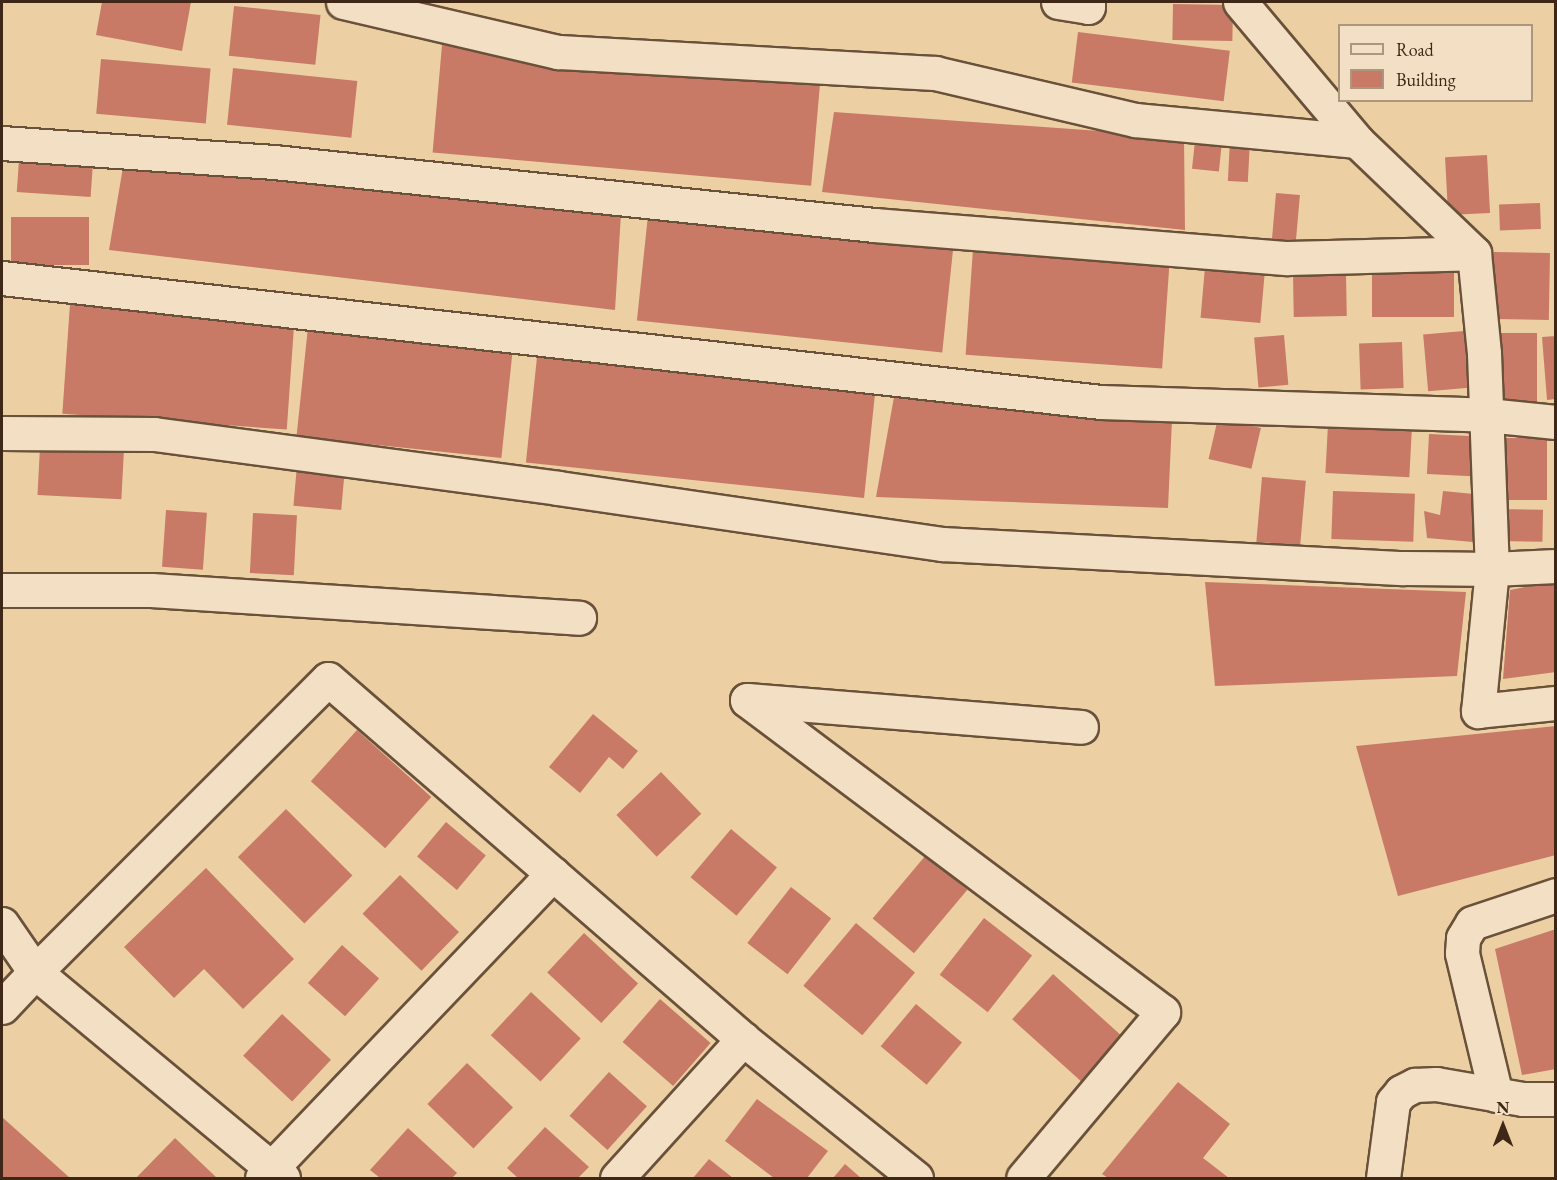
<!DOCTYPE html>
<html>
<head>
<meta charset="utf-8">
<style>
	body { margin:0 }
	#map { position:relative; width:1557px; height:1180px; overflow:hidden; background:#ecd0a4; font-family:"EB Garamond",serif }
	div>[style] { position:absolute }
	.building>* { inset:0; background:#c87a67; transform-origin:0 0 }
	.roads { filter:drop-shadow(2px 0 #6a513a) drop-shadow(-2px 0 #6a513a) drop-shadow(0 2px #6a513a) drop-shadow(0 -2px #6a513a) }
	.minor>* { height:33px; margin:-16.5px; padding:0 16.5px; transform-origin:16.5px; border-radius:16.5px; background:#f3e0c4 }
	.tertiary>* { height:33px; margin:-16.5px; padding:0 16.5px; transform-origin:16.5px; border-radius:16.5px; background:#f3e0c4 }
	span { translate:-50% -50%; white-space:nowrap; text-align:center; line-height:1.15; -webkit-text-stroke:5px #f3e0c4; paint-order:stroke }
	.frame { position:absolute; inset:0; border:3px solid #3f2717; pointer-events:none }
	.legend { position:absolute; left:1338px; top:24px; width:195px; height:78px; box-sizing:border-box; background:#f3e0c4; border:2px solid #ab967f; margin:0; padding:8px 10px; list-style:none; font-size:18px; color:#3f2717 }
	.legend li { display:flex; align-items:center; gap:12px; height:30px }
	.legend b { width:30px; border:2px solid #ab967f }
	.north { position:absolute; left:1473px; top:1096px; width:60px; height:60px; -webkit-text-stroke:4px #f3e0c4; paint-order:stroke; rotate:0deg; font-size:16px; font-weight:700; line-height:24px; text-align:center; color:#3f2717 }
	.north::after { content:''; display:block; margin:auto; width:21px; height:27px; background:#3f2717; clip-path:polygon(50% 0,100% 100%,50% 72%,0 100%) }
</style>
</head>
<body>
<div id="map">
	<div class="building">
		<div style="clip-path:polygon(102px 2px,191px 2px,182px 51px,96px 35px)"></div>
		<div style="left:1173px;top:4px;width:60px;height:36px;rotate:1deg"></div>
		<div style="left:234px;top:6px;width:87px;height:50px;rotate:6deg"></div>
		<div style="left:1078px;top:32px;width:153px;height:51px;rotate:7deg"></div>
		<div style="left:442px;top:45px;width:380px;height:108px;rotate:5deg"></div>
		<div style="left:101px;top:59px;width:110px;height:55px;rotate:5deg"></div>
		<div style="left:233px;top:68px;width:125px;height:57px;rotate:6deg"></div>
		<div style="clip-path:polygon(834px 112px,1184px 137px,1185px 230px,822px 192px)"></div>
		<div style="left:1196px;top:131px;width:27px;height:38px;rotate:6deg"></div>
		<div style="left:1230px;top:140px;width:20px;height:41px;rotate:3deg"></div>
		<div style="left:1487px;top:155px;width:58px;height:42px;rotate:87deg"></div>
		<div style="left:19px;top:160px;width:74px;height:32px;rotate:4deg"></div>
		<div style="clip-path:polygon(123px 167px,621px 214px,615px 310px,109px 250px)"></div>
		<div style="left:1276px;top:193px;width:24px;height:53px;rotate:5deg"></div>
		<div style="left:1540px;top:203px;width:26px;height:41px;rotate:88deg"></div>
		<div style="left:648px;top:215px;width:307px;height:106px;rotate:6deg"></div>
		<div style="left:11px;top:217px;width:78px;height:48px"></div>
		<div style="left:973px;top:249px;width:197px;height:106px;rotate:4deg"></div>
		<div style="left:1494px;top:252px;width:56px;height:67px;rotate:1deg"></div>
		<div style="left:1205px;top:267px;width:60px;height:51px;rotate:5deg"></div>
		<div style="left:1454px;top:268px;width:49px;height:82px;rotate:90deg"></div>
		<div style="left:1346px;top:273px;width:43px;height:53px;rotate:89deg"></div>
		<div style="left:70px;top:304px;width:225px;height:110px;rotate:4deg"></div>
		<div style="left:308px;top:327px;width:206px;height:110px;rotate:6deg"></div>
		<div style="left:1464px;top:331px;width:57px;height:41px;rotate:85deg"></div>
		<div style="left:1498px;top:333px;width:39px;height:72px"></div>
		<div style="left:1284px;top:335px;width:50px;height:30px;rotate:85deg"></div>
		<div style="clip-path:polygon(1556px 336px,1556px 399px,1547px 400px,1542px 337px)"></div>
		<div style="left:1402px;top:342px;width:46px;height:43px;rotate:88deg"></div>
		<div style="left:537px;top:357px;width:340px;height:106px;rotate:6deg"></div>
		<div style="clip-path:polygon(894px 397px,1172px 420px,1168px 508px,876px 497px)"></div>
		<div style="left:1218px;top:418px;width:44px;height:42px;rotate:13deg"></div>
		<div style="left:1328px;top:424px;width:84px;height:49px;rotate:3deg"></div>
		<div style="left:1429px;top:434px;width:45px;height:40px;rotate:3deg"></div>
		<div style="left:1503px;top:438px;width:44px;height:62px"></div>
		<div style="left:40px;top:447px;width:84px;height:48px;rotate:3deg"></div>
		<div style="left:297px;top:465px;width:48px;height:41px;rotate:5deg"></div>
		<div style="left:1262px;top:477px;width:44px;height:65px;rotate:5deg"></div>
		<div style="left:1333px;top:491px;width:82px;height:48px;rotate:2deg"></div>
		<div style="clip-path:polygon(1443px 491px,1474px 494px,1473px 542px,1427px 538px,1424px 511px,1440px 515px)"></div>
		<div style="left:1498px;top:509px;width:45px;height:32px;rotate:1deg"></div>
		<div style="left:166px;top:510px;width:41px;height:57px;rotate:4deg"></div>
		<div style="left:253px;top:513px;width:44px;height:60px;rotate:3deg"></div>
		<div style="clip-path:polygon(1556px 581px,1556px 672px,1503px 679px,1510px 590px)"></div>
		<div style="clip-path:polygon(1205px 582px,1466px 592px,1457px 676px,1215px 686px)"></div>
		<div style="clip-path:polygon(593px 714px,638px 751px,623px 769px,609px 757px,580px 793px,549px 767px)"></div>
		<div style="clip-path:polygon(1556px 726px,1556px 855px,1398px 896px,1356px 746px)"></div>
		<div style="left:357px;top:730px;width:100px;height:69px;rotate:42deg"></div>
		<div style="left:661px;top:772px;width:58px;height:62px;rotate:46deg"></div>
		<div style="left:286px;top:809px;width:94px;height:68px;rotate:45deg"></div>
		<div style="left:446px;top:822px;width:52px;height:45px;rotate:40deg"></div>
		<div style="left:731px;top:829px;width:60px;height:63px;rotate:40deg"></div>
		<div style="left:926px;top:855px;width:54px;height:83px;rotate:40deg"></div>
		<div style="clip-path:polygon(206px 868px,294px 959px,243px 1009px,204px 969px,174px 998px,124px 947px)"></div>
		<div style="left:400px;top:875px;width:82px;height:54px;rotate:44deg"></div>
		<div style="left:791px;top:887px;width:51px;height:71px;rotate:38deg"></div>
		<div style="left:984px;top:918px;width:61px;height:72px;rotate:38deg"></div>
		<div style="left:856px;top:923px;width:77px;height:82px;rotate:40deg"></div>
		<div style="clip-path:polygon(1556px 929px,1556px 1069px,1522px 1075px,1495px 949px)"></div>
		<div style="left:584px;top:933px;width:74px;height:54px;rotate:43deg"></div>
		<div style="left:342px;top:945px;width:50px;height:51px;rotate:42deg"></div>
		<div style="left:1053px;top:974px;width:96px;height:61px;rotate:42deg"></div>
		<div style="left:531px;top:992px;width:68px;height:59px;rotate:43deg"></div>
		<div style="left:660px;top:999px;width:67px;height:57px;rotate:41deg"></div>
		<div style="left:916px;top:1004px;width:60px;height:55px;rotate:40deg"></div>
		<div style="left:282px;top:1014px;width:67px;height:57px;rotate:43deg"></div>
		<div style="left:467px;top:1063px;width:64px;height:57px;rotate:44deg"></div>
		<div style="left:609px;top:1072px;width:51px;height:59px;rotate:42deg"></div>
		<div style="clip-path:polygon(1178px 1082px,1230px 1124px,1203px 1158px,1229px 1178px,1108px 1178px,1102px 1174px)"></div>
		<div style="clip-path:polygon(757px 1099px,828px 1151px,807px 1178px,774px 1178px,725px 1141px)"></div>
		<div style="clip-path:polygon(2px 1117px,70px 1178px,2px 1178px)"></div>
		<div style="clip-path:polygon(545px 1127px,589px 1167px,578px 1178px,518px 1178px,507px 1168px)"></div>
		<div style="clip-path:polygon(408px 1128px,457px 1173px,452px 1178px,380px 1178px,370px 1170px)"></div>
		<div style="clip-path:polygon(175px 1138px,217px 1178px,136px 1178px)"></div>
		<div style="clip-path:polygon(709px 1159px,733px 1178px,693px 1178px)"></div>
		<div style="clip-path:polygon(845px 1164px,861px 1178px,833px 1178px)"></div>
	</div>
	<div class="roads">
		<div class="minor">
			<div style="left:343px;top:2px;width:221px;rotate:13.1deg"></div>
			<div style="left:558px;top:52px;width:378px;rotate:3.2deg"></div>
			<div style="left:935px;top:73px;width:205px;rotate:13.2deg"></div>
			<div style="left:1135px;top:120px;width:223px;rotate:5.4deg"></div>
			<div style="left:1058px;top:2px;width:30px;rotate:9deg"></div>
			<div style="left:1088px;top:7px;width:5px;rotate:-90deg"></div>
			<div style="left:1240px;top:2px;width:182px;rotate:49.9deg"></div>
			<div style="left:1357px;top:141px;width:162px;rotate:43.7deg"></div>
			<div style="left:1474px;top:253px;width:100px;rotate:84.3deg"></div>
			<div style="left:1484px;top:353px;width:216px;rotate:87.9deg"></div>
			<div style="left:1492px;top:569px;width:143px;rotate:95.6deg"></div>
			<div style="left:1478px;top:711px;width:78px;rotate:-5.9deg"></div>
			<div style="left:2px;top:143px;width:273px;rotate:4deg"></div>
			<div style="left:274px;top:162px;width:603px;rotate:5.99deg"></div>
			<div style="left:874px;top:225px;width:415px;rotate:4.6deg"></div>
			<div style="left:1288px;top:258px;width:186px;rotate:-1.5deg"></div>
			<div style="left:2px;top:278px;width:1106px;rotate:6.44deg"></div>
			<div style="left:1101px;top:402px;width:386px;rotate:1.9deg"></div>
			<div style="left:1487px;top:415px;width:69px;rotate:5.8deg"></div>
			<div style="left:2px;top:433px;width:152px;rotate:0.4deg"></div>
			<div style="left:154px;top:434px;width:408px;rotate:7.6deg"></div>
			<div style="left:558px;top:488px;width:388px;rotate:8.3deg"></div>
			<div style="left:942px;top:544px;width:462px;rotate:3deg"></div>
			<div style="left:1403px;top:568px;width:89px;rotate:0.6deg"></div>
			<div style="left:1492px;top:569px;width:64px;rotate:-2.7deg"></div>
			<div style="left:2px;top:590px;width:149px"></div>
			<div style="left:151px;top:590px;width:429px;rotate:3.7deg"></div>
			<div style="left:747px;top:700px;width:520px;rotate:36.87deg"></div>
			<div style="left:1163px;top:1012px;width:217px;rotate:130.1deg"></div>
			<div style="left:747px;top:700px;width:335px;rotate:4.6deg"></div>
			<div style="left:1496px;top:1095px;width:146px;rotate:-103.5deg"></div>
			<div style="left:1462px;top:953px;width:15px;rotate:-86deg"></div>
			<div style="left:1463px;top:938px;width:17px;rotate:-59deg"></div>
			<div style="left:1472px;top:923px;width:89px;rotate:-18.4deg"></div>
			<div style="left:262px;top:1178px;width:421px;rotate:-46.3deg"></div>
			<div style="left:283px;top:1178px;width:322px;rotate:-140.3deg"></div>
			<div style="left:35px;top:972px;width:414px;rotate:-45deg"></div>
			<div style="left:328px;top:679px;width:549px;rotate:40.94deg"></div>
			<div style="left:743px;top:1039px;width:222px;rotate:38.8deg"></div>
			<div style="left:617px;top:1178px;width:188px;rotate:-47.8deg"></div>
			<div style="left:1383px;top:1178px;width:77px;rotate:-82.5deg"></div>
			<div style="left:1393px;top:1102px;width:13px;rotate:-51deg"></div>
			<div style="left:1401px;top:1092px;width:16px;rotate:-27deg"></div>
			<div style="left:1415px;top:1085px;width:21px;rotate:-3deg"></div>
			<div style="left:1436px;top:1084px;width:88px;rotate:9.8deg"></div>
			<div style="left:1523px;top:1099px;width:33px"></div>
		</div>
		<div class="tertiary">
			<div style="left:2px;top:924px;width:58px;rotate:55.5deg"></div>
			<div style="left:35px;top:972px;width:48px;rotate:133.3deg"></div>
		</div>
	</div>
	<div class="frame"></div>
	<ul class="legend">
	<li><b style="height:8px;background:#f3e0c4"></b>Road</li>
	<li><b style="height:16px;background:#c87a67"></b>Building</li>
	</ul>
	<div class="north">N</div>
</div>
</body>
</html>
